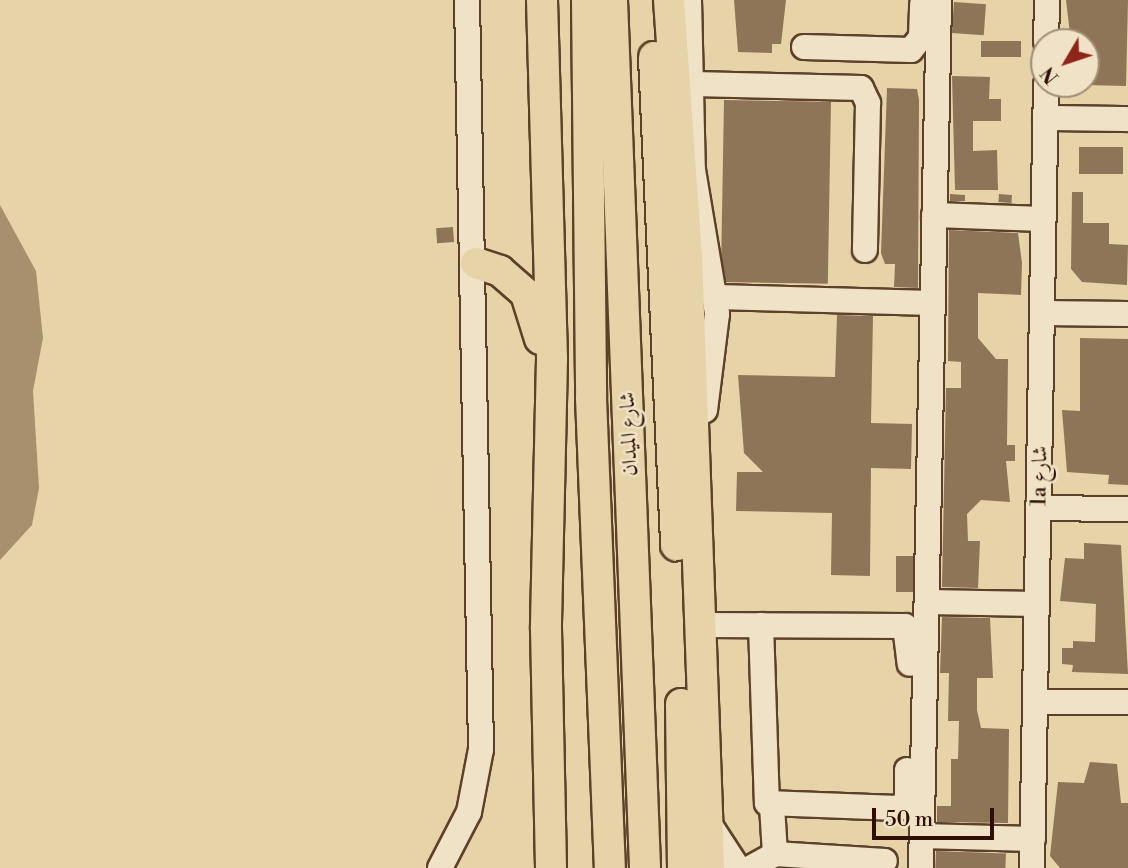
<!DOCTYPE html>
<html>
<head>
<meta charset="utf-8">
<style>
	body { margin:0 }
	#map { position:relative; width:1128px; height:868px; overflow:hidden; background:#e6d3a7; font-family:"Libre Bodoni",Amiri,serif }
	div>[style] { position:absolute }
	.water>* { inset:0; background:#a8906e }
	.building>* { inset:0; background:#8e7557; transform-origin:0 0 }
	.roads { filter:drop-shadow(2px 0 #5d402a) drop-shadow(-2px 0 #5d402a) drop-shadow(0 2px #5d402a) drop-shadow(0 -2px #5d402a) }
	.minor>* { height:24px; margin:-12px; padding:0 12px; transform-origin:12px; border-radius:12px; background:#efe2c6 }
	.major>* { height:30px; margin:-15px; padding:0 15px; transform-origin:15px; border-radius:15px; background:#e6d3a7 }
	span { translate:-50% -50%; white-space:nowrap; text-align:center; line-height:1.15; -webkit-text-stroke:5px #efe2c6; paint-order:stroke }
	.street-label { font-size:21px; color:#2f0f00 }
	.north { position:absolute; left:1030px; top:28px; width:70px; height:70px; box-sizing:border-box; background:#efe2c6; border:2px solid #a28e77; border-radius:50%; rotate:231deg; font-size:19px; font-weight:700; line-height:28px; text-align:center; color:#2f0f00 }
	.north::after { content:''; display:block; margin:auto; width:24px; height:32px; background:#8f2418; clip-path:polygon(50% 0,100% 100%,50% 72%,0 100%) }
	.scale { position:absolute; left:872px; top:808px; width:122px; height:32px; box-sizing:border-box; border:4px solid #2f0f00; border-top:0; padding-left:9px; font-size:21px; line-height:24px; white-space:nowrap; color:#2f0f00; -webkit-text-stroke:5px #efe2c6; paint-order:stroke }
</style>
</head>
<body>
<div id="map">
	<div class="water">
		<div style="clip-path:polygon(0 205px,36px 271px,43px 338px,33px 391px,39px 488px,32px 525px,0 560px)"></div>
	</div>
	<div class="building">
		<div style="clip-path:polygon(734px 0,786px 0,781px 44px,772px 44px,772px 53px,738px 52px)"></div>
		<div style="clip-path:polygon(1066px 0,1128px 0,1126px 86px,1086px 85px,1086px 42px,1071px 42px)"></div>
		<div style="left:954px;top:2px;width:32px;height:31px;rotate:4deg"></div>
		<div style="left:981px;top:41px;width:40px;height:16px"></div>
		<div style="clip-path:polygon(952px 76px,990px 77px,989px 99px,1001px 99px,1001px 121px,973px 121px,973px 151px,997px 150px,998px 190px,955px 190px)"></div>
		<div style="clip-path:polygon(887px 88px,917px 89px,919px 100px,918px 288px,894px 287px,895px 264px,885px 264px,881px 253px)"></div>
		<div style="left:724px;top:100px;width:107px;height:182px;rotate:1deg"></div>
		<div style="left:1079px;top:147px;width:44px;height:27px"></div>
		<div style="clip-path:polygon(1072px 192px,1083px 192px,1083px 223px,1109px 223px,1109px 244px,1128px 245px,1127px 285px,1082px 282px,1071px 269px)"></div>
		<div style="clip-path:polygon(950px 194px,965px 195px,965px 201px,950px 201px)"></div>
		<div style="left:999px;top:194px;width:13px;height:8px;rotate:4deg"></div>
		<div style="left:453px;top:227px;width:15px;height:17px;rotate:86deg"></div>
		<div style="clip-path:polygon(949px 230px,1018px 233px,1022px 263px,1021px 295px,978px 293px,978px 338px,996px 359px,1008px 359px,1007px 445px,1015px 445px,1015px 461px,1006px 461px,1010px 502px,981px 500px,967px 514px,968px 541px,980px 541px,978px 588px,942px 587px,946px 388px,961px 388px,961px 362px,948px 361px)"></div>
		<div style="clip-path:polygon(837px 315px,873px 316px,871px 423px,912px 424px,911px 469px,871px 468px,870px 576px,831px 575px,832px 513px,736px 511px,737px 472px,763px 472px,744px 453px,738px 375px,835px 377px)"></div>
		<div style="clip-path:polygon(1080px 338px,1128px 339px,1128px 485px,1108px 484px,1109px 475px,1067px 472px,1062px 410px,1080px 411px)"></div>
		<div style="clip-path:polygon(1084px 543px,1121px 545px,1128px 674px,1072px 672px,1073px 665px,1062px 664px,1062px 648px,1073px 648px,1073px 641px,1095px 642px,1096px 604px,1060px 601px,1065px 558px,1084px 559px)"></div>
		<div style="left:896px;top:556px;width:17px;height:36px"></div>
		<div style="clip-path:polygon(942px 617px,990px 618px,993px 678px,977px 678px,977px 710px,981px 728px,1009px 729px,1008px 823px,937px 822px,937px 806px,951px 806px,951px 759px,958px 759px,959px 721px,948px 721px,949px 673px,940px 673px)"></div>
		<div style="clip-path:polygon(1090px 762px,1117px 764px,1121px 803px,1128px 803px,1128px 868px,1060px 868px,1050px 856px,1058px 782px,1084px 783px)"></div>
		<div style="left:936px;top:851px;width:70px;height:17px;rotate:2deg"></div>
	</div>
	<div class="roads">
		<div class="minor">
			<div style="left:689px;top:0;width:170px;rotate:88.7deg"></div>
			<div style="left:693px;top:170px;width:146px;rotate:80.5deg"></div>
			<div style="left:717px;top:314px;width:97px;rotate:97.1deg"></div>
			<div style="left:1046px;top:42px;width:42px;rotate:-88.6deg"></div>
			<div style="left:804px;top:47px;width:107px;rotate:1.6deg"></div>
			<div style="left:911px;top:50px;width:16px;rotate:-52deg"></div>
			<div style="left:921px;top:37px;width:33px;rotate:-88deg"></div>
			<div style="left:693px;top:84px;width:168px;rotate:1.4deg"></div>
			<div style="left:861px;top:88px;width:17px;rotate:65deg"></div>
			<div style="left:868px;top:103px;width:147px;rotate:91.2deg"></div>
			<div style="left:1045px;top:118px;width:83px;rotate:0.7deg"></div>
			<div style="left:934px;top:215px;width:109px;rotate:2.1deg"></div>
			<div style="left:717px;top:297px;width:215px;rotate:1.6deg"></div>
			<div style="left:1042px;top:313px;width:86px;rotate:0.7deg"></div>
			<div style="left:1040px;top:508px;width:88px;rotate:0.7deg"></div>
			<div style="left:927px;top:602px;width:110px;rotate:1deg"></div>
			<div style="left:704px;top:625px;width:201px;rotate:0.3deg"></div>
			<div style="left:905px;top:626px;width:38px;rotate:83deg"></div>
			<div style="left:761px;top:625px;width:178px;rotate:88.1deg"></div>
			<div style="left:767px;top:803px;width:131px;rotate:2.2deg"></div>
			<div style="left:898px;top:808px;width:11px;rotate:-38deg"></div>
			<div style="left:907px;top:801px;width:31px;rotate:-90deg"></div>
			<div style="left:1035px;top:702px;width:93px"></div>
			<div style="left:772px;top:806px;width:48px;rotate:86.4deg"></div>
			<div style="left:710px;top:825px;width:51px;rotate:56.9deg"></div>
			<div style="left:922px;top:836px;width:111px;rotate:1.5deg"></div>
			<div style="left:440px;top:868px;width:63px;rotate:-62.6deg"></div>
			<div style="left:469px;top:812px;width:64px;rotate:-79.2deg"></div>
			<div style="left:481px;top:749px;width:749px;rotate:-91.07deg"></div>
			<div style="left:750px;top:868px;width:29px;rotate:-29deg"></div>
			<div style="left:775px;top:854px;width:110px;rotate:3.6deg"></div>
			<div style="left:921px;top:868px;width:868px;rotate:-88.81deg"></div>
			<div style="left:1032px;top:868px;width:784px;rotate:-88.98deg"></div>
		</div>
		<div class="major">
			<div style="left:542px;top:0;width:359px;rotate:88.4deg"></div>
			<div style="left:552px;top:359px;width:270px;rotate:91.3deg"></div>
			<div style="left:546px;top:629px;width:239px;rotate:88.8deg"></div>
			<div style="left:587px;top:0;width:398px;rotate:89.4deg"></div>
			<div style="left:591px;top:398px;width:470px;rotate:87.7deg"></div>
			<div style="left:612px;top:0;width:869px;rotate:87.82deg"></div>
			<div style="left:669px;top:0;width:257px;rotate:86deg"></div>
			<div style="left:687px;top:256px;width:612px;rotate:87.94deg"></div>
			<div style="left:654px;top:57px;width:489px;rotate:87.4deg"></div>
			<div style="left:476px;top:263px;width:25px;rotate:18deg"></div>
			<div style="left:500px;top:271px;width:35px;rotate:41deg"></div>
			<div style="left:526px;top:294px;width:47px;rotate:72.7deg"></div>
			<div style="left:681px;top:704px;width:164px;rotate:89.3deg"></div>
		</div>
	</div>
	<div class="street-label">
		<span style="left:629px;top:434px;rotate:-92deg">شارع الميدان</span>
		<span style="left:1040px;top:476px;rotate:-89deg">1a شارع</span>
	</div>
	<div class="north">N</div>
	<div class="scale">50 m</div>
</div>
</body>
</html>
